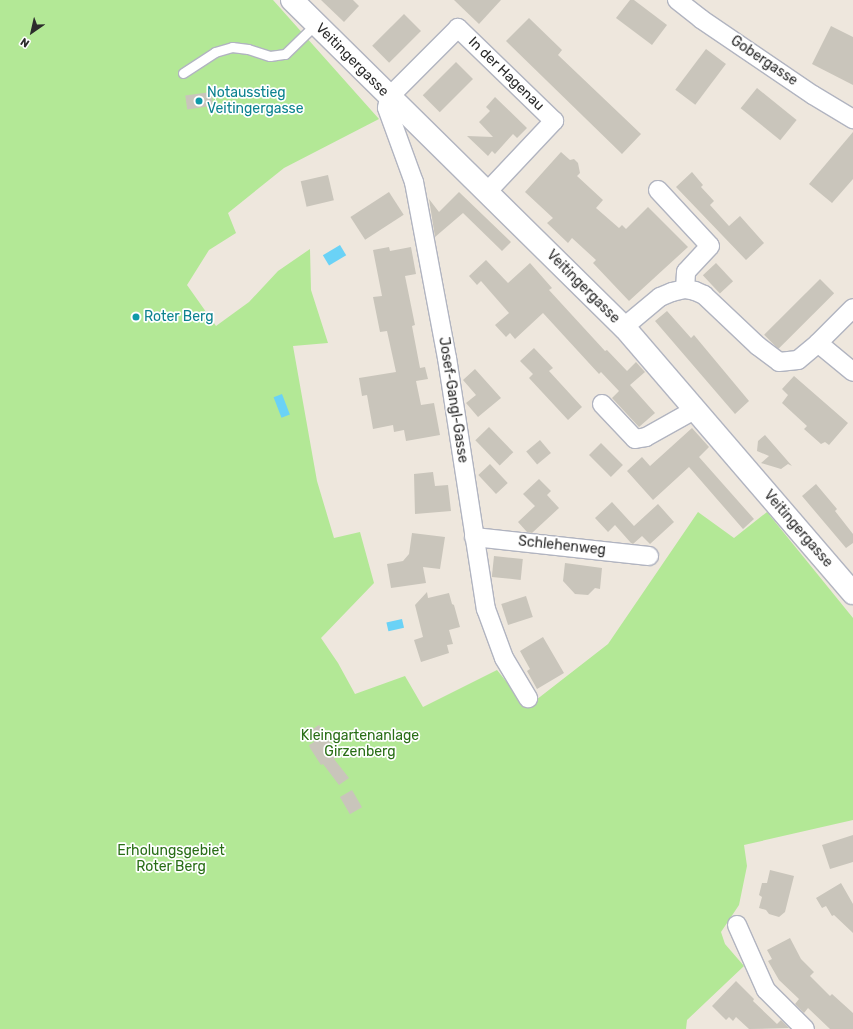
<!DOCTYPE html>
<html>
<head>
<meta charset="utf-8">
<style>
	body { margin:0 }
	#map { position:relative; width:853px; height:1029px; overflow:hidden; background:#eee7dd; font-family:Rubik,sans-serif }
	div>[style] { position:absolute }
	.green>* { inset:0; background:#b3e896 }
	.water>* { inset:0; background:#6ad2f6; transform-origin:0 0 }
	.building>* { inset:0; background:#c9c5bb; transform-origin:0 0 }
	.roads { filter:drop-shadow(1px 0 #b1b4c0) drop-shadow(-1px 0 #b1b4c0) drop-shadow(0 1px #b1b4c0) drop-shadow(0 -1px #b1b4c0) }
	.service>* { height:9px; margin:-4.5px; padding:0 4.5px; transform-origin:4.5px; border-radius:4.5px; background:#fff }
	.minor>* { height:18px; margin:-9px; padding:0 9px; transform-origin:9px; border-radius:9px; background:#fff }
	.tertiary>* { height:22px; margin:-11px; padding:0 11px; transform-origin:11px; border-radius:11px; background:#fff }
	.dots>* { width:11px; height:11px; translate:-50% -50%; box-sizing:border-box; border:2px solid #fff; border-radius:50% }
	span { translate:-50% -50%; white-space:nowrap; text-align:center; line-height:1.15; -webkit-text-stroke:3.5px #fff; paint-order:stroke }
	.street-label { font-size:14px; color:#2c2c2c }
	.culture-label { font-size:14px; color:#0d838f }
	.left { translate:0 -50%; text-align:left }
	.park-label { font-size:14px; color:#296e16 }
	.north { position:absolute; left:12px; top:12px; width:40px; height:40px; -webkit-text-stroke:3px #fff; paint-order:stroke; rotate:214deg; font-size:11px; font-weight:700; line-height:16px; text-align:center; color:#2c2c2c }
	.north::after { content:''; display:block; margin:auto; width:14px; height:18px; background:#2c2c2c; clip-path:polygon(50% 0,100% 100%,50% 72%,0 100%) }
</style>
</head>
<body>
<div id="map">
	<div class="green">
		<div style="clip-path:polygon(0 0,273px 0,379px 119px,284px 168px,228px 213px,236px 233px,209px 250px,187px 285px,216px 326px,249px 302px,278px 271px,310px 249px,311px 290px,328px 343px,293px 346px,317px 481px,334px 538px,360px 532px,374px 583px,321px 638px,338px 663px,355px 694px,405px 676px,423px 707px,497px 670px,527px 707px,608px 644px,698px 512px,734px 538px,767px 512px,853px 618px,853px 820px,744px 845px,747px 866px,739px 905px,721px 932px,725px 944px,744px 966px,687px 1020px,686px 1029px,0 1029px)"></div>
	</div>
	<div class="water">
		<div style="left:340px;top:245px;width:12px;height:20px;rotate:59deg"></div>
		<div style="left:282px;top:394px;width:22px;height:9px;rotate:69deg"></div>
		<div style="left:402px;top:619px;width:9px;height:16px;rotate:77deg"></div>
	</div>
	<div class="building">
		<div style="clip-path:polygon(321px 0,353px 0,359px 6px,344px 22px)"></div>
		<div style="clip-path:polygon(454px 0,501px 0,479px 24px)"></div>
		<div style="clip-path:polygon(630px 0,634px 0,667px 25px,652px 45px,616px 18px)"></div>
		<div style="left:404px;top:14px;width:24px;height:45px;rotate:45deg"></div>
		<div style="clip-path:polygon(529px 18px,562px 50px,558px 55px,641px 134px,622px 154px,506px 41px)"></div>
		<div style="clip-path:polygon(831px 26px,853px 37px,853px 85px,812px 64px)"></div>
		<div style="left:706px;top:49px;width:25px;height:51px;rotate:37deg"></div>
		<div style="left:456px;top:62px;width:24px;height:47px;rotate:45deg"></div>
		<div style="left:757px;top:88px;width:51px;height:26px;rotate:39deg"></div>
		<div style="left:211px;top:92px;width:14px;height:26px;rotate:82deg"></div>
		<div style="clip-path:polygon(495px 97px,527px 128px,517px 138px,513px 134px,495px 154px,492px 151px,488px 156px,467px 136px,493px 137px,479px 122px,490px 111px,486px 107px)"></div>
		<div style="clip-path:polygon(853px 132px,853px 179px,832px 203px,809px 184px)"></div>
		<div style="clip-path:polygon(561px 152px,570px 160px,574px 159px,578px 163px,580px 173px,577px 176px,603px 200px,596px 208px,619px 228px,622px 225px,626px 229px,648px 207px,688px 247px,629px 301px,593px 263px,596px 260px,572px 238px,568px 243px,547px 223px,553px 218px,525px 192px)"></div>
		<div style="clip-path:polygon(692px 172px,703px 185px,701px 187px,714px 201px,710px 205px,729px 226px,740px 216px,764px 243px,746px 260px,676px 187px)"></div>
		<div style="left:328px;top:175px;width:26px;height:28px;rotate:77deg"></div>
		<div style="left:389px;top:192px;width:27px;height:46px;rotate:57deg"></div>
		<div style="clip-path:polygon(459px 192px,511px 242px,502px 251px,463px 213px,435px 237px,429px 199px,439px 212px)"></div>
		<div style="clip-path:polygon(389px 247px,390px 251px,411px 247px,416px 274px,405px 276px,415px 325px,412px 326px,420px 368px,425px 367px,428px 379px,416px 381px,421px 405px,434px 403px,440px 435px,406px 441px,404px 430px,394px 432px,393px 425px,373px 429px,367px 395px,362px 396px,359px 378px,396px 372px,387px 331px,380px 332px,373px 297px,382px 296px,373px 250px)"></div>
		<div style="clip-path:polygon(486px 260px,508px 283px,530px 263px,552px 288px,549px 290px,605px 351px,607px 350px,627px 371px,636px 362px,645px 372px,630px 385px,655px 413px,639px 427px,612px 398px,619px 391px,601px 372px,599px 374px,543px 313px,515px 339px,510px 333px,506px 337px,495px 325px,509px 313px,481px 281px,477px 285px,469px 276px)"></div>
		<div style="left:716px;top:263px;width:25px;height:18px;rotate:47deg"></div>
		<div style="left:820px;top:279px;width:20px;height:79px;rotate:45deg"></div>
		<div style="clip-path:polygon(667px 311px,691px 338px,694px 335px,749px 401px,735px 414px,655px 321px)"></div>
		<div style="clip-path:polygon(534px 348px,553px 368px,549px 371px,582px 407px,568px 420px,529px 378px,533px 374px,520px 361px)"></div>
		<div style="clip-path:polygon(475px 369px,501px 398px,478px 417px,466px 403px,476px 395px,463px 380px)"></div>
		<div style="clip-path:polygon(794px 376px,848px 423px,829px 445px,825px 442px,821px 444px,804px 429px,807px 426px,782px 403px,788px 395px,782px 389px)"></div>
		<div style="left:489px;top:427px;width:35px;height:19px;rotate:46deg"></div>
		<div style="clip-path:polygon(692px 428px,709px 447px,699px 457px,754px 519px,743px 529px,689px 467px,653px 500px,627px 471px,642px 457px,650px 466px)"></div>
		<div style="clip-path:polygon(765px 435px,792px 466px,788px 464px,781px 469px,761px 463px,769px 456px,757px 451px,758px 441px)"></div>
		<div style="left:540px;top:440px;width:17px;height:18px;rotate:50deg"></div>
		<div style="left:601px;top:443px;width:31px;height:17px;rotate:45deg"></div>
		<div style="left:490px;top:464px;width:26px;height:16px;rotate:47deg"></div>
		<div style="clip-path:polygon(433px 472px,435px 486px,448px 485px,451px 511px,415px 514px,414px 474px)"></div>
		<div style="clip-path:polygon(539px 479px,551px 491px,547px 495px,559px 508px,532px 533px,527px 532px,518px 522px,535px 506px,523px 494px)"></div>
		<div style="clip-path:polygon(816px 484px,837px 509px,835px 511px,853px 534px,853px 543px,846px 548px,802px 496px)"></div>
		<div style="clip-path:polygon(612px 502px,634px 526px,658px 504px,674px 522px,650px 544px,642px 536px,633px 544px,631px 543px,615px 525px,608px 532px,595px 518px)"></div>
		<div style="clip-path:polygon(412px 533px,445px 537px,440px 569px,423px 567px,426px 583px,391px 588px,387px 564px,403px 561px,409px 554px)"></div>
		<div style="left:494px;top:556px;width:29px;height:21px;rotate:6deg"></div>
		<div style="clip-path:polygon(565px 563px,602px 568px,600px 589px,595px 588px,588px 595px,575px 594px,563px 581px)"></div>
		<div style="clip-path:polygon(427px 592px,428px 598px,449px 593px,452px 604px,454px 605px,460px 627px,449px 630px,453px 644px,447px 645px,449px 653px,421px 662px,414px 640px,423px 637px,415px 605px)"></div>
		<div style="left:526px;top:596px;width:22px;height:26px;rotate:72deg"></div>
		<div style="clip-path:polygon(543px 637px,564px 673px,537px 689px,527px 671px,530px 669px,520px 651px)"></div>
		<div style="clip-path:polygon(319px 725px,332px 745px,330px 746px,337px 757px,334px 759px,349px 778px,339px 785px,323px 764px,321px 765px,310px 748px,309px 745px,314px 742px,308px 732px)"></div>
		<div style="left:352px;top:790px;width:20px;height:14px;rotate:60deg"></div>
		<div style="clip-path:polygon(853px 835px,853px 862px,830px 869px,822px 845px)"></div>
		<div style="clip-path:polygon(770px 870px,794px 876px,785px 912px,779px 917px,769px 914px,766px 910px,759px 908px,762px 897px,759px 895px,762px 883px,767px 883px)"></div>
		<div style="clip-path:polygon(841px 883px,853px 904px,853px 933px,834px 915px,832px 916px,826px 906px,822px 908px,816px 898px)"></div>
		<div style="clip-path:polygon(790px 938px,801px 959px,814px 972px,810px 976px,830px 996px,832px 994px,853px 1013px,853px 1029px,830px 1029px,808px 1008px,804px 1013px,795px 1004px,799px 999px,779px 980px,768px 961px,772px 959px,767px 950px)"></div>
		<div style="clip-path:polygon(736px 981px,754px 999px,753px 1001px,777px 1024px,781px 1020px,789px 1028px,749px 1029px,736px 1017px,733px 1021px,729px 1017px,726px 1020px,712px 1006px)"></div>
	</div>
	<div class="roads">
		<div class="service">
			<div style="left:183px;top:73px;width:38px;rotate:-33deg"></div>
			<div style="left:215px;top:52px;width:18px;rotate:-16deg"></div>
			<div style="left:232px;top:47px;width:16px;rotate:7deg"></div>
			<div style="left:248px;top:49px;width:23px;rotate:18deg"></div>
			<div style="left:270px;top:56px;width:15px;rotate:-8deg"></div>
			<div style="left:285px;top:54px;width:43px;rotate:-44.1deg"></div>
		</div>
		<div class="minor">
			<div style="left:677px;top:0;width:31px;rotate:38deg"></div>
			<div style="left:701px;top:19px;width:135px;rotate:34.2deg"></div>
			<div style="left:813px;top:95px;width:47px;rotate:31deg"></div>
			<div style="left:658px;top:190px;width:76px;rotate:47.1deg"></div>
			<div style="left:710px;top:246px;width:35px;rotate:133deg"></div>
			<div style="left:686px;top:272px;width:17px;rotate:93deg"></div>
			<div style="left:487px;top:192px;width:98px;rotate:-46.7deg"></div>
			<div style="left:554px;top:121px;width:134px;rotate:-135.9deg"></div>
			<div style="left:458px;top:28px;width:98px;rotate:135deg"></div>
			<div style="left:389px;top:97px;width:11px;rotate:100deg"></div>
			<div style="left:387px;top:108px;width:79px;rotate:70deg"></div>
			<div style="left:414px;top:182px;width:179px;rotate:79.4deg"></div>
			<div style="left:447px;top:358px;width:254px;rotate:81.2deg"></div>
			<div style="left:486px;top:609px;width:52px;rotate:69.8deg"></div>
			<div style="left:504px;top:658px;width:47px;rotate:59deg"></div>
			<div style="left:624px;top:327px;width:47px;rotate:-39.8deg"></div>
			<div style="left:660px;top:297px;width:13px;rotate:-23deg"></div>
			<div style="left:672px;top:292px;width:13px;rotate:-13deg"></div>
			<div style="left:685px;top:289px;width:10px;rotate:11deg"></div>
			<div style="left:695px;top:291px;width:10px;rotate:24deg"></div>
			<div style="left:704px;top:295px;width:74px;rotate:43.4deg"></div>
			<div style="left:758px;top:346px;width:26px;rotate:37deg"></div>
			<div style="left:779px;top:362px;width:19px;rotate:-6deg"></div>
			<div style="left:798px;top:360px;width:26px;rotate:-40deg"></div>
			<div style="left:818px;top:343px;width:45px;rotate:39.6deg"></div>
			<div style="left:818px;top:343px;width:49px;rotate:-45deg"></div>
			<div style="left:602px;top:404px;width:48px;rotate:46.7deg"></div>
			<div style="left:635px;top:439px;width:11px;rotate:-10deg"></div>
			<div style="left:646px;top:437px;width:57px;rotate:-29.2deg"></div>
			<div style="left:474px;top:537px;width:176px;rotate:6.2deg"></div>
			<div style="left:737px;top:925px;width:71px;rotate:66deg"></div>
			<div style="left:766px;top:990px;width:55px;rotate:45deg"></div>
		</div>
		<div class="tertiary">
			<div style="left:292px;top:0;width:466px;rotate:44.6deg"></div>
			<div style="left:624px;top:327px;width:351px;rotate:49.3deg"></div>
		</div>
	</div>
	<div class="dots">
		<div style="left:199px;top:101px;background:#0f9aa8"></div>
		<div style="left:136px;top:317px;background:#0f9aa8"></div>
	</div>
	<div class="street-label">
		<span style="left:352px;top:60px;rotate:45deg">Veitingergasse</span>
		<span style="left:764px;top:61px;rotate:34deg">Gobergasse</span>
		<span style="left:506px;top:74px;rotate:44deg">In der Hagenau</span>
		<span style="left:583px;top:287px;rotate:45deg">Veitingergasse</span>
		<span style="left:453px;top:400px;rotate:81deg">Josef-Gangl-Gasse</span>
		<span style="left:798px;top:529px;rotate:49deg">Veitingergasse</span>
		<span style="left:562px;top:546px;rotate:6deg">Schlehenweg</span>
	</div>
	<div class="culture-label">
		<span class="left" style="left:207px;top:101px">Notausstieg<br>Veitingergasse</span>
		<span class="left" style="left:144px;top:317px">Roter Berg</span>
	</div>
	<div class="park-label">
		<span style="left:360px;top:744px">Kleingartenanlage<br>Girzenberg</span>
		<span style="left:171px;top:859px">Erholungsgebiet<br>Roter Berg</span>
	</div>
	<div class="north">N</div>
</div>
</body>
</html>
